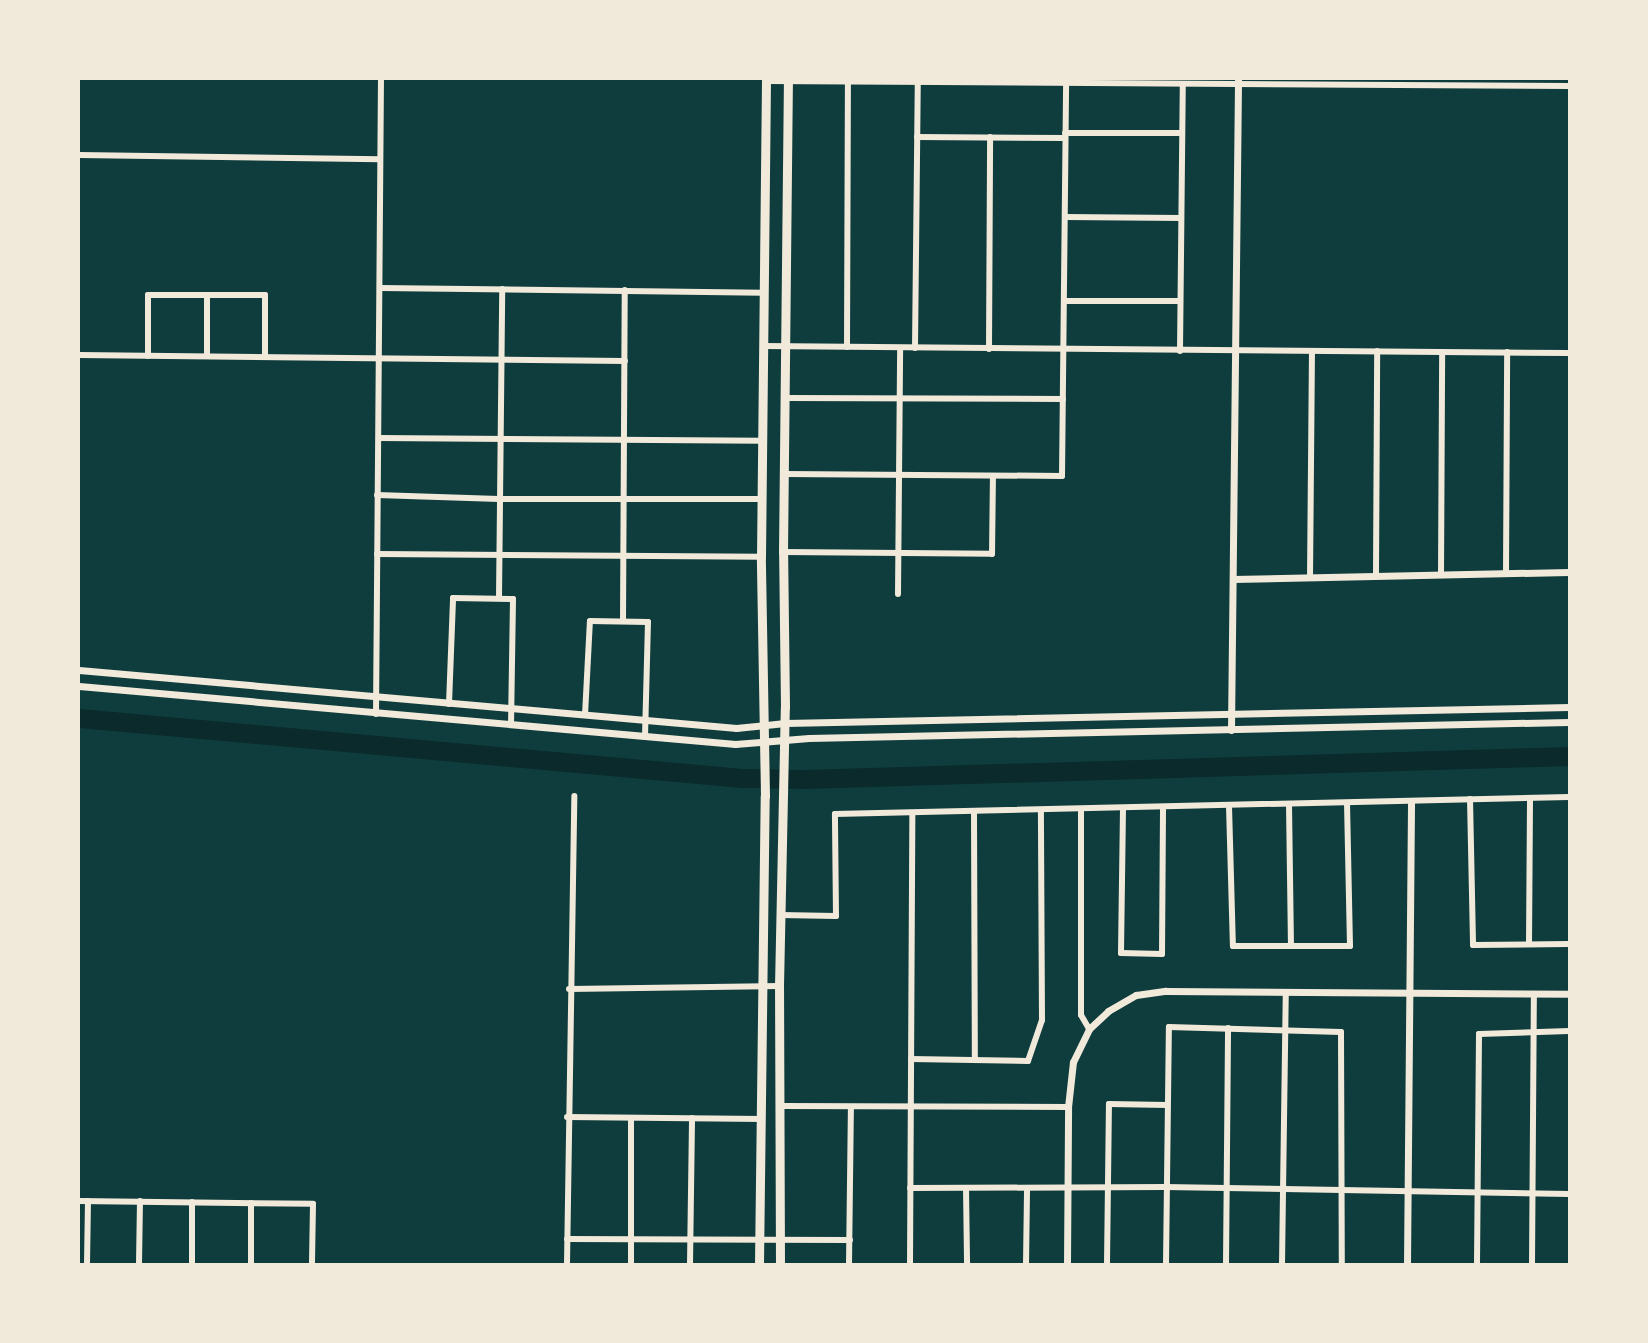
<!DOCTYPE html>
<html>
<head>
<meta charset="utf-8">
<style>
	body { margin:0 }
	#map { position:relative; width:1648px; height:1343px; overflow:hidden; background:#0f3d3e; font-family:"Noto Serif",serif }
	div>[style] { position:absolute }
	.river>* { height:19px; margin:-9.5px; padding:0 9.5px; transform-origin:9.5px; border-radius:9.5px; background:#0a2a2b }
	.minor>* { height:6px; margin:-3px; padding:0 3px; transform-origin:3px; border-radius:3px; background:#f1e9da }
	.tertiary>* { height:7px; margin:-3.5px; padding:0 3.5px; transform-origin:3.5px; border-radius:3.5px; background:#f1e9da }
	.secondary>* { height:9px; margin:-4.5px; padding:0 4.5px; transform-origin:4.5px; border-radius:4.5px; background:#f1e9da }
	span { translate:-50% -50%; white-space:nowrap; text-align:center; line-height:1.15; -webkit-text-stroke:7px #f1e9da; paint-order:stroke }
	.frame { position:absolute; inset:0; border:80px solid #f1e9da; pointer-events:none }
</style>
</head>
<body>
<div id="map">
	<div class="river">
		<div style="left:79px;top:718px;width:666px;rotate:5.17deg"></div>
		<div style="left:742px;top:778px;width:62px;rotate:0.9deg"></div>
		<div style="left:804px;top:779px;width:765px;rotate:-1.72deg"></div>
	</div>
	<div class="minor">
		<div style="left:766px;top:81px;width:803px;rotate:0.36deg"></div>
		<div style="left:1065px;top:133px;width:117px"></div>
		<div style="left:917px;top:137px;width:148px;rotate:0.4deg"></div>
		<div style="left:79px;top:155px;width:301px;rotate:0.8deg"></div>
		<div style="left:1065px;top:217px;width:116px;rotate:0.5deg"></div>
		<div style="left:380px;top:288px;width:383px;rotate:0.7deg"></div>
		<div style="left:207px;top:295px;width:61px;rotate:90deg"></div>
		<div style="left:1064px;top:301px;width:116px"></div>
		<div style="left:763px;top:346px;width:806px;rotate:0.5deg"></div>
		<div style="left:847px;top:347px;width:265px;rotate:-89.8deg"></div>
		<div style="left:915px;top:348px;width:268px;rotate:-89.4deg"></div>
		<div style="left:989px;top:349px;width:212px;rotate:-89.7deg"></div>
		<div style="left:1180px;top:351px;width:266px;rotate:-89.4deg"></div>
		<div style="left:79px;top:355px;width:546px;rotate:0.63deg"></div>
		<div style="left:148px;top:356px;width:61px;rotate:-90deg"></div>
		<div style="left:148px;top:295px;width:117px"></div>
		<div style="left:265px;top:295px;width:61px;rotate:90deg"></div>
		<div style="left:786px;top:398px;width:277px;rotate:0.2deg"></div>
		<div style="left:379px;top:438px;width:383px;rotate:0.4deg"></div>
		<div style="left:784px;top:474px;width:278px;rotate:0.4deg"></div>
		<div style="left:1062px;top:476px;width:394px;rotate:-89.4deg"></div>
		<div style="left:377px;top:495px;width:122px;rotate:1.9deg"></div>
		<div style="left:499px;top:499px;width:262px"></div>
		<div style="left:783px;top:552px;width:209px;rotate:0.5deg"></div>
		<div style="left:992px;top:554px;width:78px;rotate:-89.3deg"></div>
		<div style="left:377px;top:554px;width:384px;rotate:0.4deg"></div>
		<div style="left:1506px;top:573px;width:221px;rotate:-89.7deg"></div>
		<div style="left:1441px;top:574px;width:222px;rotate:-89.7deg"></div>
		<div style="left:1376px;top:575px;width:224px;rotate:-89.7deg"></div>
		<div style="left:1310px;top:578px;width:227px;rotate:-89.5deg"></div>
		<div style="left:898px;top:594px;width:246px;rotate:-89.5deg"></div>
		<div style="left:499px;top:598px;width:309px;rotate:-89.4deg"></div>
		<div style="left:623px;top:621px;width:331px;rotate:-89.7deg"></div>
		<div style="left:449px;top:704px;width:106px;rotate:-87.8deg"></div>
		<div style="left:453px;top:598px;width:60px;rotate:1deg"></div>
		<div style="left:513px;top:599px;width:126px;rotate:90.9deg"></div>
		<div style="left:376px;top:714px;width:635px;rotate:-89.55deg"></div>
		<div style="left:585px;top:715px;width:94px;rotate:-87deg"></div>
		<div style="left:590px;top:621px;width:58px;rotate:1deg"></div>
		<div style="left:648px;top:622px;width:115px;rotate:91.5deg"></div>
		<div style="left:1470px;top:799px;width:146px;rotate:88.8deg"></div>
		<div style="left:1473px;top:945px;width:96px;rotate:-0.6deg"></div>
		<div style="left:1289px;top:804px;width:142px;rotate:89.2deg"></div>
		<div style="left:1229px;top:806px;width:140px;rotate:88.4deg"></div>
		<div style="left:1233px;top:946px;width:117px"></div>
		<div style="left:1350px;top:946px;width:143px;rotate:-91.2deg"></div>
		<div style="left:1123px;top:809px;width:144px;rotate:90.8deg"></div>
		<div style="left:1121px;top:953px;width:41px;rotate:1.4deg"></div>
		<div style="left:1162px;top:954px;width:147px;rotate:-89.6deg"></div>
		<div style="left:1081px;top:810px;width:205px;rotate:90deg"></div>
		<div style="left:1081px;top:1015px;width:16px;rotate:60deg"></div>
		<div style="left:974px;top:813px;width:247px;rotate:89.8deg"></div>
		<div style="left:780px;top:915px;width:56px;rotate:1deg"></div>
		<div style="left:836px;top:916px;width:102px;rotate:-90.6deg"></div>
		<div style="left:835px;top:814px;width:734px;rotate:-1.33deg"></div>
		<div style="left:1529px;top:944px;width:145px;rotate:-89.6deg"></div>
		<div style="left:569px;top:989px;width:210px;rotate:-0.8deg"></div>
		<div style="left:911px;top:1059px;width:117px;rotate:1deg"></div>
		<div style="left:1028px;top:1061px;width:43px;rotate:-71.1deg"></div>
		<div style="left:1042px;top:1020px;width:209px;rotate:-90.3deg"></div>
		<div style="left:782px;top:1106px;width:286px;rotate:0.2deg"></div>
		<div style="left:567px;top:1117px;width:195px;rotate:0.6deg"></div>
		<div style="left:631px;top:1118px;width:146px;rotate:90deg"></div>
		<div style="left:910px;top:1188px;width:255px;rotate:-0.2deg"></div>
		<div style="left:1165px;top:1187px;width:404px;rotate:1deg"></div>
		<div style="left:966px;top:1188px;width:76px;rotate:89.2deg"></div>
		<div style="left:79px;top:1201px;width:234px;rotate:0.7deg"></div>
		<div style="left:313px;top:1204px;width:60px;rotate:91deg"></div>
		<div style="left:567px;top:1239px;width:283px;rotate:0.2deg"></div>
		<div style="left:87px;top:1264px;width:63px;rotate:-89.1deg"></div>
		<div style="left:139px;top:1264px;width:63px;rotate:-89.1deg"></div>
		<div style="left:192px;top:1264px;width:62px;rotate:-90deg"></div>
		<div style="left:251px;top:1264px;width:61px;rotate:-90deg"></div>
		<div style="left:567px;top:1264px;width:468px;rotate:-89.1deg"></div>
		<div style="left:690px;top:1264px;width:146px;rotate:-89.2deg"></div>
		<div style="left:849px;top:1264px;width:157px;rotate:-89.3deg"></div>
		<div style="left:910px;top:1264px;width:450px;rotate:-89.7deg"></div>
		<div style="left:1026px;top:1264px;width:76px;rotate:-89.2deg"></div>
		<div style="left:1107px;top:1264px;width:160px;rotate:-89.3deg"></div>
		<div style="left:1109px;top:1104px;width:58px;rotate:1deg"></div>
		<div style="left:1166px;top:1264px;width:237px;rotate:-89.3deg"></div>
		<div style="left:1169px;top:1027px;width:172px;rotate:1.7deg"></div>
		<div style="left:1341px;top:1032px;width:232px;rotate:89.8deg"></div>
		<div style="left:1226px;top:1264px;width:236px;rotate:-89.5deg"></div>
		<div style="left:1282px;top:1264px;width:272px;rotate:-89.2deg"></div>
		<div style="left:1477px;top:1264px;width:230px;rotate:-89.5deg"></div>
		<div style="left:1479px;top:1034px;width:90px;rotate:-1.9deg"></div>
		<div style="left:1532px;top:1264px;width:269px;rotate:-89.6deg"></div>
	</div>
	<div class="tertiary">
		<div style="left:1233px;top:579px;width:336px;rotate:-1.2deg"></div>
		<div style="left:79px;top:670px;width:660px;rotate:5.04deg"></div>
		<div style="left:736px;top:728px;width:49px;rotate:-5.8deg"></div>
		<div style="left:785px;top:723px;width:784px;rotate:-1.17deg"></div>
		<div style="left:79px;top:686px;width:659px;rotate:5.05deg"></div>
		<div style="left:735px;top:744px;width:74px;rotate:-4.6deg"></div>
		<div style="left:809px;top:738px;width:760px;rotate:-1.21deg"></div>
		<div style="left:1231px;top:730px;width:651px;rotate:-89.38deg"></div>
		<div style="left:1067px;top:1264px;width:157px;rotate:-89.6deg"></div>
		<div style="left:1068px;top:1107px;width:45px;rotate:-83.7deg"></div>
		<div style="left:1073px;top:1062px;width:37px;rotate:-64deg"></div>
		<div style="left:1089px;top:1029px;width:26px;rotate:-43deg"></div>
		<div style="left:1108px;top:1011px;width:32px;rotate:-30deg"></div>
		<div style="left:1136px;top:995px;width:30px;rotate:-8deg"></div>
		<div style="left:1166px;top:991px;width:403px;rotate:0.4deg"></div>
		<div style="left:1407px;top:1264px;width:463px;rotate:-89.5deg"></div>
	</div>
	<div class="secondary">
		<div style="left:759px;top:1264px;width:468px;rotate:-89.3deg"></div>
		<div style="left:765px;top:796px;width:239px;rotate:-91deg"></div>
		<div style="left:761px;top:557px;width:478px;rotate:-89.4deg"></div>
		<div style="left:780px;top:1264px;width:278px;rotate:-90.2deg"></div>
		<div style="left:779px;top:986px;width:279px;rotate:-88.8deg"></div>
		<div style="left:785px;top:707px;width:155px;rotate:-90.7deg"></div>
		<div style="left:783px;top:552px;width:473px;rotate:-89.4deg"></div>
	</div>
	<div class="frame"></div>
</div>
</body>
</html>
